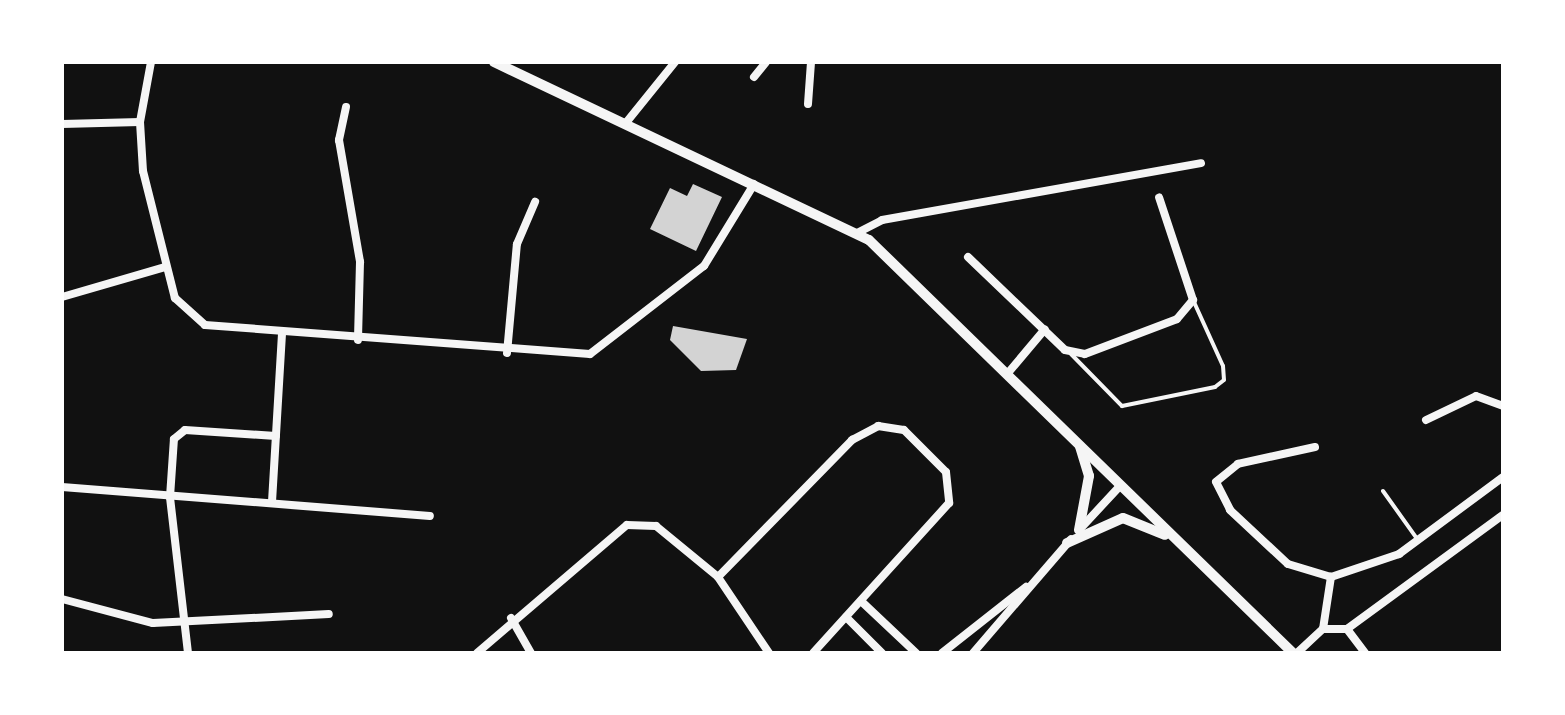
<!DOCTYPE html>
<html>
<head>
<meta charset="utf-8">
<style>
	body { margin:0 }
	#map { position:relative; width:1565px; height:715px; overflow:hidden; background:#111; font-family:Inter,sans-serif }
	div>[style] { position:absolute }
	.building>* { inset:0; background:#d3d3d3 }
	.service>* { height:4px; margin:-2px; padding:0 2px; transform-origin:2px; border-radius:2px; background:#f5f5f5 }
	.minor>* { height:8px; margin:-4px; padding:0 4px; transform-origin:4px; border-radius:4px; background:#f5f5f5 }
	.tertiary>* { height:10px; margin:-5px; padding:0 5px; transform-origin:5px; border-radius:5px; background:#f5f5f5 }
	span { translate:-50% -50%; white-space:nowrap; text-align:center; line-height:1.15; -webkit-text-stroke:8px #fff; paint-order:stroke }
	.frame { position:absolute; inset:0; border:64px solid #fff; pointer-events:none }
</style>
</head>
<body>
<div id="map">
	<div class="building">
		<div style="clip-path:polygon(693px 184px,722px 197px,696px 251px,650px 229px,670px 188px,687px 196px)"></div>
		<div style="clip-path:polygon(673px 326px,747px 339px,736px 370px,701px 371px,670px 340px)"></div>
	</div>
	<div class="service">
		<div style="left:1071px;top:354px;width:73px;rotate:45.6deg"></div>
		<div style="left:1122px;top:406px;width:95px;rotate:-11.5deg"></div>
		<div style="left:1215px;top:387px;width:11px;rotate:-38deg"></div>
		<div style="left:1224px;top:380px;width:14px;rotate:-94deg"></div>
		<div style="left:1223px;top:366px;width:70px;rotate:-114.4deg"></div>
		<div style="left:1383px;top:491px;width:60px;rotate:54.5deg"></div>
	</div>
	<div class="minor">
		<div style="left:151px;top:62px;width:61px;rotate:100.4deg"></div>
		<div style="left:140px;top:122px;width:49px;rotate:86.5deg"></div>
		<div style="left:143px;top:171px;width:131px;rotate:75.9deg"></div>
		<div style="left:175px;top:298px;width:40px;rotate:42deg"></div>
		<div style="left:205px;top:325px;width:386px;rotate:4.3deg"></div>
		<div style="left:590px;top:354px;width:144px;rotate:-37.7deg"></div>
		<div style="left:704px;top:266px;width:96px;rotate:-58.6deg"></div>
		<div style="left:754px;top:77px;width:19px;rotate:-51deg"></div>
		<div style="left:808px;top:104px;width:42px;rotate:-85.9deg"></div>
		<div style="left:346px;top:107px;width:34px;rotate:102deg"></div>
		<div style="left:339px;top:140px;width:124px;rotate:80.2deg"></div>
		<div style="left:360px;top:262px;width:78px;rotate:91.5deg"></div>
		<div style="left:62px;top:124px;width:78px;rotate:-1.5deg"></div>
		<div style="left:625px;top:124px;width:80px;rotate:-51.1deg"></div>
		<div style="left:857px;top:233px;width:28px;rotate:-27deg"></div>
		<div style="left:882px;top:220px;width:324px;rotate:-10.1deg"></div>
		<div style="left:968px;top:257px;width:134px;rotate:43.8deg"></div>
		<div style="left:1065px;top:350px;width:20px;rotate:11deg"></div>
		<div style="left:1085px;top:354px;width:98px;rotate:-20.8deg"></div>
		<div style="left:1177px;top:319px;width:25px;rotate:-50deg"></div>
		<div style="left:1193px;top:300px;width:108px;rotate:-108.3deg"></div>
		<div style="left:62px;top:297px;width:107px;rotate:-16.2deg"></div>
		<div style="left:507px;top:353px;width:109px;rotate:-84.8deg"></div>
		<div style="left:517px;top:244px;width:46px;rotate:-66.8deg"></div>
		<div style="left:1008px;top:373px;width:57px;rotate:-49.9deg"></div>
		<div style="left:1426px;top:420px;width:55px;rotate:-25.6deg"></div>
		<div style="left:1476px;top:396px;width:29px;rotate:20deg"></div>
		<div style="left:1315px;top:447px;width:79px;rotate:167.6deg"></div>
		<div style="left:1238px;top:464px;width:28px;rotate:141deg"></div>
		<div style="left:1216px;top:482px;width:31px;rotate:63deg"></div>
		<div style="left:1230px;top:510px;width:79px;rotate:43deg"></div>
		<div style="left:1288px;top:564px;width:45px;rotate:16.8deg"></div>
		<div style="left:1331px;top:577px;width:72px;rotate:-18.7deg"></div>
		<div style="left:1399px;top:554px;width:129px;rotate:-36.5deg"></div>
		<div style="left:62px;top:487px;width:369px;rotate:4.5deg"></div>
		<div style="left:272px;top:502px;width:170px;rotate:-86.6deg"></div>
		<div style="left:1080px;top:529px;width:59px;rotate:-47.1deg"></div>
		<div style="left:62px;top:599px;width:94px;rotate:14.8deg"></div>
		<div style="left:153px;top:623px;width:176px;rotate:-2.9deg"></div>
		<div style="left:861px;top:601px;width:76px;rotate:43.4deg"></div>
		<div style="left:846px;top:617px;width:51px;rotate:45deg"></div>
		<div style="left:511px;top:618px;width:40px;rotate:60.3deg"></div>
		<div style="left:1323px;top:629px;width:24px"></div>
		<div style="left:1347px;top:629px;width:193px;rotate:-36.2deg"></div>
		<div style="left:1347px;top:629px;width:30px;rotate:53deg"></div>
		<div style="left:188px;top:653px;width:157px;rotate:-96.6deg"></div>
		<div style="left:170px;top:497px;width:58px;rotate:-86.1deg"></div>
		<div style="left:174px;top:439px;width:14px;rotate:-39deg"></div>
		<div style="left:185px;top:430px;width:91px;rotate:3.8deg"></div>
		<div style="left:477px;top:653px;width:197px;rotate:-40.5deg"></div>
		<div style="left:627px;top:525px;width:29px;rotate:2deg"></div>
		<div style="left:656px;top:526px;width:80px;rotate:39.4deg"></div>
		<div style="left:769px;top:653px;width:92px;rotate:-123.9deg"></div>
		<div style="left:718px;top:577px;width:192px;rotate:-45.6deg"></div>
		<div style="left:852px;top:440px;width:30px;rotate:-28deg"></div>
		<div style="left:878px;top:426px;width:26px;rotate:9deg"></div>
		<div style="left:904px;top:430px;width:59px;rotate:45deg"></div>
		<div style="left:946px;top:472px;width:31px;rotate:84deg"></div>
		<div style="left:949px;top:503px;width:202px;rotate:132.2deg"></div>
		<div style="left:942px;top:653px;width:107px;rotate:-38.2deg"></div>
		<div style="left:973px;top:653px;width:150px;rotate:-49.3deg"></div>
		<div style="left:1297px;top:653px;width:35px;rotate:-43deg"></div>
		<div style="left:1323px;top:629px;width:53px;rotate:-81.3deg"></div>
	</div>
	<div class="tertiary">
		<div style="left:494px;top:62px;width:415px;rotate:25.4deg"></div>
		<div style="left:869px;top:240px;width:592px;rotate:44.25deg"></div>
		<div style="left:1079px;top:530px;width:55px;rotate:-79.5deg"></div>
		<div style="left:1089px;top:476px;width:31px;rotate:-107deg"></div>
		<div style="left:1067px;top:543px;width:61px;rotate:-24.1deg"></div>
		<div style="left:1123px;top:518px;width:45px;rotate:22deg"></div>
	</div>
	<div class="frame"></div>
</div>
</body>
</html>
